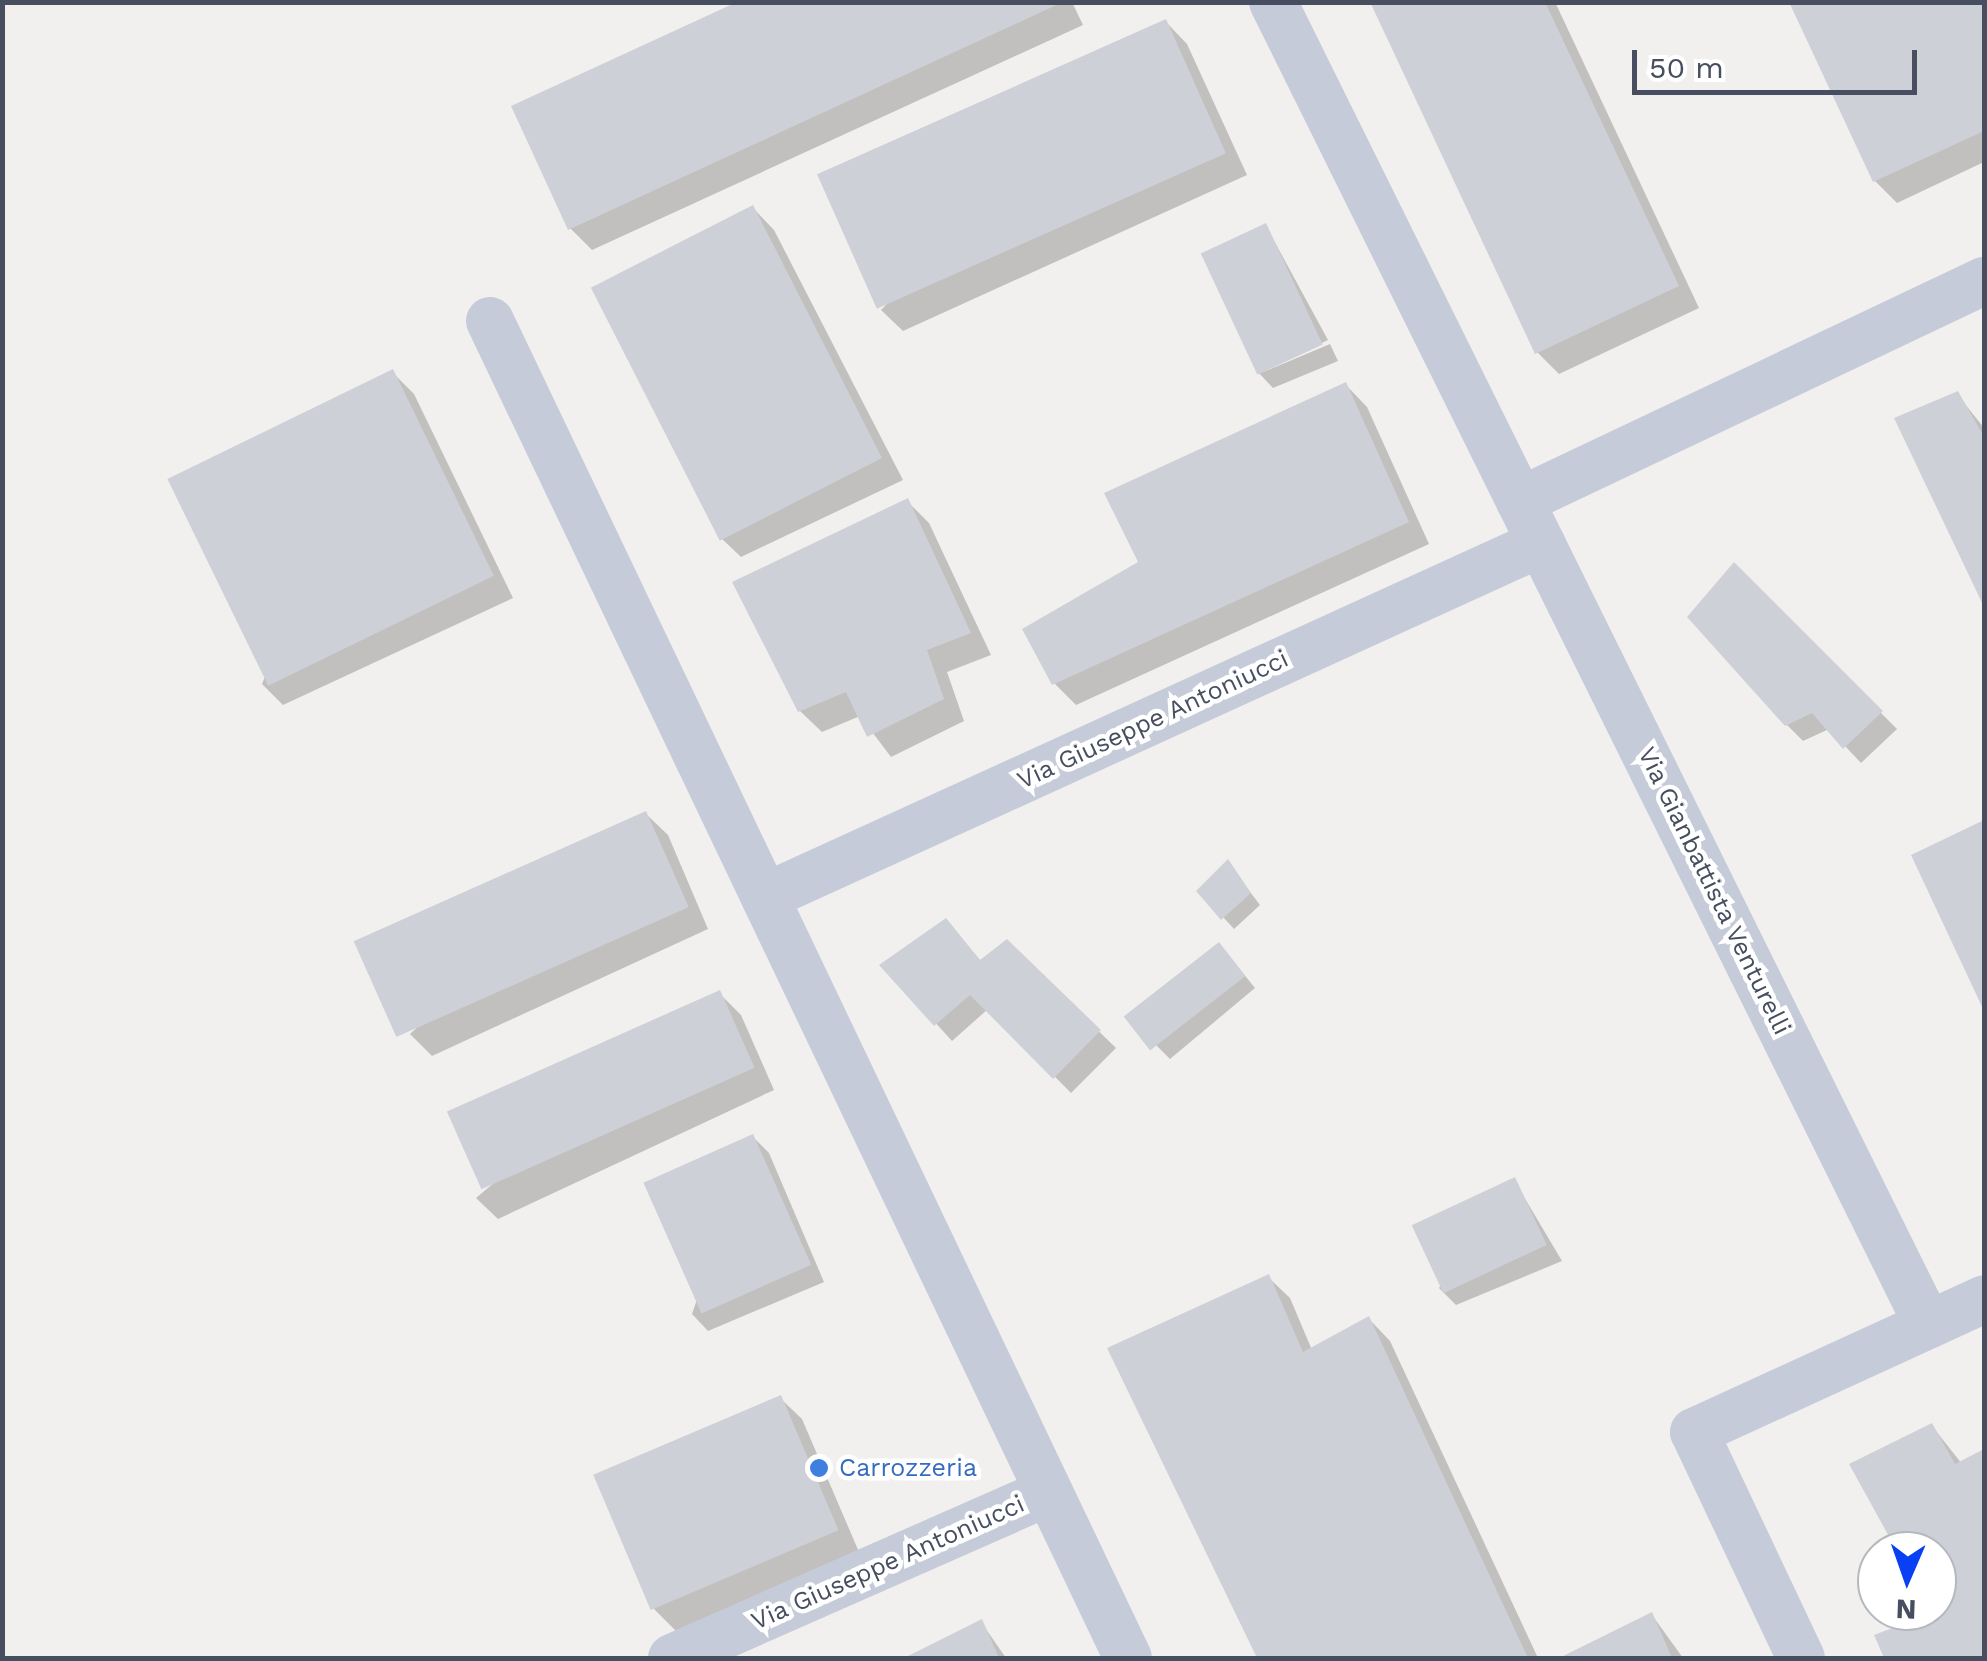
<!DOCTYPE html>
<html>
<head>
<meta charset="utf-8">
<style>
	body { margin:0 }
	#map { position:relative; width:1987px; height:1661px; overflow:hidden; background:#f2f0ef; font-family:"Work Sans",sans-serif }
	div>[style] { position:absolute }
	.shadow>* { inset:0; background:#0003 }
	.building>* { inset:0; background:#ced0d8; transform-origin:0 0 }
	.minor>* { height:48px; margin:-24px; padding:0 24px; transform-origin:24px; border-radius:24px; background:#c5cbd8 }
	.dots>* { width:28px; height:28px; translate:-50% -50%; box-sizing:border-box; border:5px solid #fff; border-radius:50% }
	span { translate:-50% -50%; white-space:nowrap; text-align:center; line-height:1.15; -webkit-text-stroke:9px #fff; paint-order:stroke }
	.street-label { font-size:25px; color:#464e5f }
	.shop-label { font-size:25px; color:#366cbe }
	.left { translate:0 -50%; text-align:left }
	.frame { position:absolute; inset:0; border:5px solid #464e5f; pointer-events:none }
	.north { position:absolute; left:1857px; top:1531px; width:100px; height:100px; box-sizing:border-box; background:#fff; border:2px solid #b5b8bf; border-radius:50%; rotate:182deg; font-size:28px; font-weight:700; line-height:40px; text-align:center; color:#464e5f }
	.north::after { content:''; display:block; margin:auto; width:35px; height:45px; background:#0940f3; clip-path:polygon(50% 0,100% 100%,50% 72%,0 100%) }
	.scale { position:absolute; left:1632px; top:50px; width:285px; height:45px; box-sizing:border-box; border:5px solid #464e5f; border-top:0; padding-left:12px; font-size:30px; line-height:35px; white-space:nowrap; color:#464e5f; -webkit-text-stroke:8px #fff; paint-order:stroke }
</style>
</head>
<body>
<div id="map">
	<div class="shadow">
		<div style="clip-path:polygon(743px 2px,1072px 2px,1083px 25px,592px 250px,570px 228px)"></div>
		<div style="clip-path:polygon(1373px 2px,1555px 2px,1699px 308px,1559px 374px,1537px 352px)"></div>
		<div style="clip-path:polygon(1792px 2px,1984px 2px,1984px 162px,1897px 203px,1875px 181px)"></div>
		<div style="clip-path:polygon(1166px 22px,1187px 44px,1247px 175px,903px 331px,881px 310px)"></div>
		<div style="clip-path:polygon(753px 208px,774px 230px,903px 480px,741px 557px,719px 536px)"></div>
		<div style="clip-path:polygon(1266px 226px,1328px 340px,1261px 373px,1330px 344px,1338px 361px,1273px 388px,1257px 371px)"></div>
		<div style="clip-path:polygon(392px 372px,414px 394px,513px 598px,283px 705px,262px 684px)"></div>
		<div style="clip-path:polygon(1346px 385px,1367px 407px,1429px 544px,1076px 705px,1054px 683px,1141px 563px)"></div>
		<div style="clip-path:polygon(1957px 394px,1984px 428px,1984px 601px,1898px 419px)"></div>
		<div style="clip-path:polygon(907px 501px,929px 523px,991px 655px,947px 672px,964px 721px,891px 757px,860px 716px,822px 732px,800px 711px)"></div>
		<div style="clip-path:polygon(1734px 566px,1897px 729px,1861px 763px,1829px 729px,1803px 741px,1787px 725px)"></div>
		<div style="clip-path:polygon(646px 814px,668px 835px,708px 929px,432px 1056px,410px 1034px)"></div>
		<div style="clip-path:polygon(1984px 823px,1984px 1005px,1914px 856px)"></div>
		<div style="clip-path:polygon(1228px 863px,1260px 905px,1234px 929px,1199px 891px)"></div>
		<div style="clip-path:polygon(946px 922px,982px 962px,1007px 942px,1116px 1048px,1071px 1093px,988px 1009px,952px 1041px,883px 965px)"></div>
		<div style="clip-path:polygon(1229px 956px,1255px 988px,1170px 1059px,1132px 1021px)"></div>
		<div style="clip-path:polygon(719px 993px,741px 1015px,774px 1090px,498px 1219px,476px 1198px)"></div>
		<div style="clip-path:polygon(753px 1137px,769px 1153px,824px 1282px,708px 1331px,692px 1314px)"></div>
		<div style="clip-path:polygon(1514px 1180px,1562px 1261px,1456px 1305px,1439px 1288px)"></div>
		<div style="clip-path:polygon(1268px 1277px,1290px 1298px,1312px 1350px,1369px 1319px,1390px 1341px,1538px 1658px,1259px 1658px,1110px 1349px)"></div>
		<div style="clip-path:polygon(780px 1398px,802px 1419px,859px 1552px,676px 1631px,654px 1609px)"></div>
		<div style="clip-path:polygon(1932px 1426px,1962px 1464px,1984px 1452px,1984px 1658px,1887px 1658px,1877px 1636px,1937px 1611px,1937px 1551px,1899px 1551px)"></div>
		<div style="clip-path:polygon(1652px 1615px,1683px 1658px,1565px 1658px)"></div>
		<div style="clip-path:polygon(981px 1622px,1006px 1658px,909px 1658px)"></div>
	</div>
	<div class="building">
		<div style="clip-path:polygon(737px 2px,1063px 2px,568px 230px,511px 106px)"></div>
		<div style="clip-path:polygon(1370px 2px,1545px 2px,1679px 286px,1535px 354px)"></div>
		<div style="clip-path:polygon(1789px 2px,1984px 2px,1984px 131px,1873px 182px)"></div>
		<div style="left:1166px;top:19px;width:147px;height:382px;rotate:66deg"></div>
		<div style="left:753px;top:205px;width:284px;height:182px;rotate:63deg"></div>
		<div style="left:1266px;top:223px;width:134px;height:72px;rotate:65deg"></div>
		<div style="left:393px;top:369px;width:230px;height:251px;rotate:64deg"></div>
		<div style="clip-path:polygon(1346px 382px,1409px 522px,1052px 685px,1022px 629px,1138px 562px,1104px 493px)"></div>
		<div style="clip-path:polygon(1958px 391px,1984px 437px,1984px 607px,1894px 418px)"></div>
		<div style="clip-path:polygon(908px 498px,971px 633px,927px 650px,944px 699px,867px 737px,846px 692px,798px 712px,732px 582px)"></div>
		<div style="clip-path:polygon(1734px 562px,1883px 711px,1843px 749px,1812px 713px,1785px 726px,1687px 617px)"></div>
		<div style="left:646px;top:811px;width:105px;height:320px;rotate:66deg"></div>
		<div style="clip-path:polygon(1984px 820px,1984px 1011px,1911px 855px)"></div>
		<div style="clip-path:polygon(1228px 859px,1251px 893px,1221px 920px,1196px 891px)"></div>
		<div style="clip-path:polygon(946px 918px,980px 960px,1007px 939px,1101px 1030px,1053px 1079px,970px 995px,934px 1026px,879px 965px)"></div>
		<div style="left:1219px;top:942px;width:43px;height:121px;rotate:52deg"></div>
		<div style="left:720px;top:990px;width:85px;height:299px;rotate:66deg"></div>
		<div style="left:753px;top:1134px;width:143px;height:120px;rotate:66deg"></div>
		<div style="left:1515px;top:1177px;width:75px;height:114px;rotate:65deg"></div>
		<div style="clip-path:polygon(1269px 1274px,1303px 1352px,1369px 1316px,1528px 1658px,1257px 1658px,1107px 1348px)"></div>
		<div style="left:781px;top:1395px;width:147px;height:204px;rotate:67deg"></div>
		<div style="clip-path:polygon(1932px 1423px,1955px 1464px,1984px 1449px,1984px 1658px,1884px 1658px,1874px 1635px,1937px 1611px,1937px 1551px,1897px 1551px,1849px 1464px)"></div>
		<div style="clip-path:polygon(1652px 1612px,1672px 1658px,1559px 1658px)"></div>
		<div style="clip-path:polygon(982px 1619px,999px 1658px,904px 1658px)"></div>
	</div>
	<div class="minor">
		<div style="left:1273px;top:2px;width:1476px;rotate:63.66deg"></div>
		<div style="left:490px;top:321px;width:1481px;rotate:64.49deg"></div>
		<div style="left:1520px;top:501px;width:514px;rotate:-25.37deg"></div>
		<div style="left:765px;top:897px;width:853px;rotate:-24.52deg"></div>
		<div style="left:672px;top:1658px;width:411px;rotate:-23.8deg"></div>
		<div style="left:1801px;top:1658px;width:250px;rotate:-115.3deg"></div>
		<div style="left:1694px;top:1432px;width:319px;rotate:-24.6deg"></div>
	</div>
	<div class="dots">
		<div style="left:819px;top:1468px;background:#3f7fe0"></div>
	</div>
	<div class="street-label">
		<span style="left:1153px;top:720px;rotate:-25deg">Via Giuseppe Antoniucci</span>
		<span style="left:1714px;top:891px;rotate:64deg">Via Gianbattista Venturelli</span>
		<span style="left:888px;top:1563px;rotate:-24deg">Via Giuseppe Antoniucci</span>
	</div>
	<div class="shop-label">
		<span class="left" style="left:839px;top:1468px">Carrozzeria</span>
	</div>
	<div class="frame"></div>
	<div class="north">N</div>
	<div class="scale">50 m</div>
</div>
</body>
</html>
